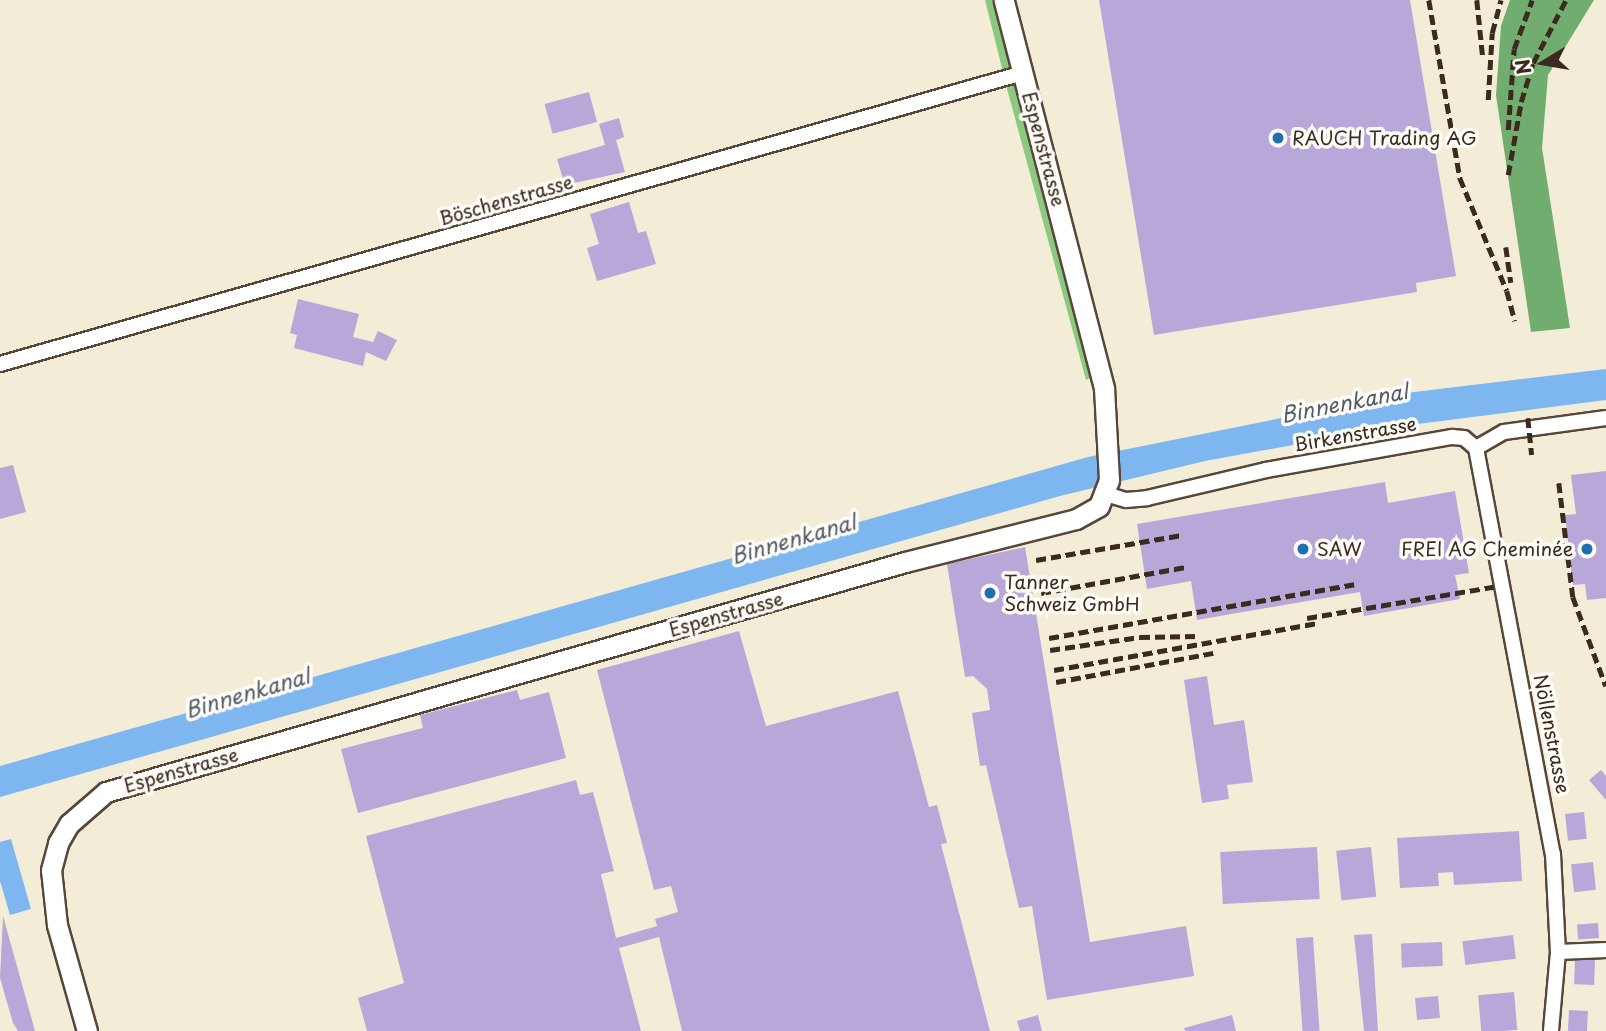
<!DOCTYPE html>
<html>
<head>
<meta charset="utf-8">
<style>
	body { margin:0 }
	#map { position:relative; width:1606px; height:1031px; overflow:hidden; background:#f3edd8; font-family:"Playpen Sans",sans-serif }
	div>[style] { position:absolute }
	.green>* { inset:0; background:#8bc980 }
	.forest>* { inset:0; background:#70ad6e }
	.water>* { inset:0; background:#7eb7ef }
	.building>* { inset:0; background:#b8a8d9; transform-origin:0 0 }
	.roads { filter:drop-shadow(2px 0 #57473a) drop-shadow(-2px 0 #57473a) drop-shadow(0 2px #57473a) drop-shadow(0 -2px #57473a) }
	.street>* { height:14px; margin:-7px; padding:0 7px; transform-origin:7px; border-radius:7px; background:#fff }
	.secondary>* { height:19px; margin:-9.5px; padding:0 9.5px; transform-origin:9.5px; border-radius:9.5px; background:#fff }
	.rail>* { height:4.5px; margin-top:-2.25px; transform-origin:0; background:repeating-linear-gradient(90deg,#3b2a1e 0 10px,transparent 0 15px) }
	.dots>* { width:19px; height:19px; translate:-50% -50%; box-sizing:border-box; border:4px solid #fdfcf7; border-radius:50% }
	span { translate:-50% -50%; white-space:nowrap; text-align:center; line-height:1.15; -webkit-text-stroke:7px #fdfcf7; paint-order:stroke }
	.poi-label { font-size:19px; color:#3b2a1e }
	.left { translate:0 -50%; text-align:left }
	.right { translate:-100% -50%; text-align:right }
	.street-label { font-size:19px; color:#3b2a1e }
	.water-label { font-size:21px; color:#525b67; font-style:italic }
	.north { position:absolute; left:1508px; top:28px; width:70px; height:70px; -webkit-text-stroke:5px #fdfcf7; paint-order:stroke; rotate:259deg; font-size:19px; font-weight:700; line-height:28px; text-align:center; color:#3b2a1e }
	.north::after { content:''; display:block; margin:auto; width:24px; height:32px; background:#3b2a1e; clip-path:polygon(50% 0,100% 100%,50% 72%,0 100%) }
</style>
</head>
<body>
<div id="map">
	<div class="green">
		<div style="clip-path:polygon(985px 0,992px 0,1011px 70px,1003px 72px)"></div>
		<div style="clip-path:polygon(1014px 84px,1064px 273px,1090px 378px,1086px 380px,1006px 85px)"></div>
	</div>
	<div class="forest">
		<div style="clip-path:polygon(1510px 0,1594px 0,1548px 75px,1542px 148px,1570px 328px,1531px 332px,1496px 95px,1501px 26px)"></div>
	</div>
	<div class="water">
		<div style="clip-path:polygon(1606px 369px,1606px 400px,1386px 428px,1205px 461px,1060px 496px,0 797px,0 766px,1088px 457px,1406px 393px)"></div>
		<div style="clip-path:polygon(11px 839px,31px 909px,10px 915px,0 881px,0 842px)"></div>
	</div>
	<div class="building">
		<div style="clip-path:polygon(1099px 0,1410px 0,1456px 276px,1416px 283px,1417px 292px,1154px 335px)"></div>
		<div style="left:589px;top:92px;width:31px;height:46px;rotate:75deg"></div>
		<div style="clip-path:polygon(619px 118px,624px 137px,616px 140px,625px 172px,565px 185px,557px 159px,605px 145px,599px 124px)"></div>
		<div style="clip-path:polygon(629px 202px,638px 233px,646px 231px,656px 264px,597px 281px,587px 248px,599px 244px,590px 214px)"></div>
		<div style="clip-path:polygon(298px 299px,359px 314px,353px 337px,373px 342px,378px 331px,397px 340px,386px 361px,366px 352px,363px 366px,294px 348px,297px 335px,290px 333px)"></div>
		<div style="clip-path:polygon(13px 465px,26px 512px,0 519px,0 468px)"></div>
		<div style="clip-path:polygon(1606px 471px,1606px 598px,1587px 600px,1585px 584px,1573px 585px,1565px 515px,1576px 514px,1571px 475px)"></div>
		<div style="clip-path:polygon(1385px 482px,1388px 503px,1455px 491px,1469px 573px,1455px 575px,1460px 599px,1364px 616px,1360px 592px,1197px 620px,1191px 581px,1147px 589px,1137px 524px)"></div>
		<div style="clip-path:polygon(1025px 547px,1090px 942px,1186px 926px,1194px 976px,1047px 1000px,1032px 906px,1019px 908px,986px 765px,980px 766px,972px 713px,990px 710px,987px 689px,973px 676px,965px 677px,947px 564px)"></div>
		<div style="clip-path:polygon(739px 631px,766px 726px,898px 691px,929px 807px,937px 805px,947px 843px,941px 844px,990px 1031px,682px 1031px,659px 937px,619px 948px,641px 1031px,367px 1031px,358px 998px,404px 983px,366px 836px,576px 780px,580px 795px,593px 792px,614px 871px,601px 874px,616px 938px,657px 926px,655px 919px,678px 912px,671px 886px,654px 890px,597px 670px)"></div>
		<div style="clip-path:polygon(1207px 676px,1214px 725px,1244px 720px,1253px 782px,1227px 785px,1229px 799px,1202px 803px,1184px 680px)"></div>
		<div style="clip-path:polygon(517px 690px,520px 700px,549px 692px,566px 758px,358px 813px,341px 749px,423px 728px,420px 715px)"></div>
		<div style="clip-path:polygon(1601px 770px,1606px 776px,1606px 800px,1589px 780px)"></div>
		<div style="left:1584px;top:812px;width:27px;height:19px;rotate:84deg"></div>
		<div style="clip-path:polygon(1519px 831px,1522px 881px,1454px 885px,1453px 872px,1438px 873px,1439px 886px,1400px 888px,1397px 838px)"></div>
		<div style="left:1317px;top:847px;width:52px;height:97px;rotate:87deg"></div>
		<div style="left:1371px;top:847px;width:50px;height:35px;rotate:84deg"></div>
		<div style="left:1593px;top:862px;width:28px;height:22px;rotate:84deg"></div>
		<div style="clip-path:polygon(3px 916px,35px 1031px,18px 1031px,13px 1023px,0 978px)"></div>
		<div style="left:1598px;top:923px;width:15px;height:21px;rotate:86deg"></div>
		<div style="clip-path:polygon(1372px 934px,1378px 1031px,1364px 1031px,1354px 935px)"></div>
		<div style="left:1513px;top:935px;width:24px;height:51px;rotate:83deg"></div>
		<div style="left:1313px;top:937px;width:94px;height:17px;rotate:86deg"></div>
		<div style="left:1442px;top:942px;width:24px;height:41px;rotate:88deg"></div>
		<div style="left:1595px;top:960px;width:25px;height:20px;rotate:92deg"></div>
		<div style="left:1514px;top:992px;width:38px;height:36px;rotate:85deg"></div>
		<div style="left:1438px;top:996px;width:22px;height:23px;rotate:85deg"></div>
		<div style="left:1569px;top:1010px;width:19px;height:21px;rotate:3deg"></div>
		<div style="clip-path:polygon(1038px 1015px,1042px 1031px,1020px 1031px,1017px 1021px)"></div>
		<div style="clip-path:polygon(1232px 1015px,1236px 1031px,1185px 1031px,1184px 1028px)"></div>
	</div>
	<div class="roads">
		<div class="street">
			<div style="left:0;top:364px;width:1064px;rotate:-15.88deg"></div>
			<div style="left:1476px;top:448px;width:32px;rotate:-30deg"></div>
			<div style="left:1504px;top:432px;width:103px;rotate:-7.8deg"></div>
			<div style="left:1106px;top:494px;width:21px;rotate:17deg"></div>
			<div style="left:1126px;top:500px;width:21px;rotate:-5deg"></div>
			<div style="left:1147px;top:498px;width:122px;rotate:-13.2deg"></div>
			<div style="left:1266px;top:470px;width:189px;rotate:-10.1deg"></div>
			<div style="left:1452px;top:437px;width:12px;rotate:5deg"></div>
			<div style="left:1464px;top:438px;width:16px;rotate:40deg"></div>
			<div style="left:1476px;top:448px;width:413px;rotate:79.3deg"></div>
			<div style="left:1553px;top:854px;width:98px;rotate:87.1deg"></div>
			<div style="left:1558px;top:952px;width:79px;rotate:95.1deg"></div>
			<div style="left:1558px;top:952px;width:48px;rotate:-2.4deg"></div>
		</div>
		<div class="secondary">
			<div style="left:87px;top:1031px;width:110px;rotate:-105.8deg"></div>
			<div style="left:57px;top:925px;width:55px;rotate:-96.2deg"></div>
			<div style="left:51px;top:870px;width:28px;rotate:-75deg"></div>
			<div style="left:58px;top:843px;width:22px;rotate:-60deg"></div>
			<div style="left:69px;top:824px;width:49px;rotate:-40.9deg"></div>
			<div style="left:106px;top:792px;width:831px;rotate:-16.06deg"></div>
			<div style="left:905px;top:562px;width:176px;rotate:-14.1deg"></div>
			<div style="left:1076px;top:519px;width:26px;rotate:-29deg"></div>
			<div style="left:1099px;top:506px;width:28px;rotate:-69deg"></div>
			<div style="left:1109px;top:480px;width:92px;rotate:-93.1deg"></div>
			<div style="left:1104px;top:388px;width:401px;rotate:-104.5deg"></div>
		</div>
	</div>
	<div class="rail">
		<div style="left:1429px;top:0;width:181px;rotate:80.1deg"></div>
		<div style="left:1460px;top:178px;width:122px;rotate:67.4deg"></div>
		<div style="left:1507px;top:291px;width:31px;rotate:75deg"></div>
		<div style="left:1477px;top:0;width:58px;rotate:84.1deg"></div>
		<div style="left:1488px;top:100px;width:67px;rotate:-86.6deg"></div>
		<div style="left:1492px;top:33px;width:34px;rotate:-75deg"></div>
		<div style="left:1508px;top:130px;width:81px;rotate:-85.8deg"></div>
		<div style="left:1514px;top:49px;width:52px;rotate:-69.8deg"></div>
		<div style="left:1508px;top:175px;width:74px;rotate:-79.9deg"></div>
		<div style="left:1521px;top:102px;width:41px;rotate:-72.9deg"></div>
		<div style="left:1533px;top:63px;width:71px;rotate:-62.4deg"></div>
		<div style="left:1506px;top:247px;width:36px;rotate:82deg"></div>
		<div style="left:1528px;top:418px;width:37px;rotate:84deg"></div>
		<div style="left:1559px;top:483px;width:115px;rotate:83deg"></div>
		<div style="left:1573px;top:597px;width:95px;rotate:69.7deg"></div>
		<div style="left:1036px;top:560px;width:148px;rotate:-9.7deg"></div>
		<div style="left:1041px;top:593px;width:147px;rotate:-10.2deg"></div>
		<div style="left:1307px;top:618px;width:189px;rotate:-9.5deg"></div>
		<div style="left:1049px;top:638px;width:310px;rotate:-10deg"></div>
		<div style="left:1050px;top:650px;width:91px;rotate:-8.2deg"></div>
		<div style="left:1140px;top:637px;width:57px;rotate:-1deg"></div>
		<div style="left:1054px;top:670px;width:269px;rotate:-10.1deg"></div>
		<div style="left:1056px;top:682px;width:160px;rotate:-10.5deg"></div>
	</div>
	<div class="dots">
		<div style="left:1278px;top:138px;background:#1f6fb2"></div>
		<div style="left:1303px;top:549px;background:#1f6fb2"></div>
		<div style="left:1587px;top:549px;background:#1f6fb2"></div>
		<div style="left:990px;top:593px;background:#1f6fb2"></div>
	</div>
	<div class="poi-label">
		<span class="left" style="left:1292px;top:138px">RAUCH Trading AG</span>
		<span class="left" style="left:1317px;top:549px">SAW</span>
		<span class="right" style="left:1573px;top:549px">FREI AG Cheminée</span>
		<span class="left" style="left:1004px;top:593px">Tanner<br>Schweiz GmbH</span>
	</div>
	<div class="street-label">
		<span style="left:1044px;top:149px;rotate:75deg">Espenstrasse</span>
		<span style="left:506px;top:200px;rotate:-16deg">Böschenstrasse</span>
		<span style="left:1355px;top:434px;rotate:-10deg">Birkenstrasse</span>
		<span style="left:726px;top:614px;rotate:-16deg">Espenstrasse</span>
		<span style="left:1552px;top:734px;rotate:79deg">Nöllenstrasse</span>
		<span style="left:181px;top:770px;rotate:-16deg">Espenstrasse</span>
	</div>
	<div class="water-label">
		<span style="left:1344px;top:402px;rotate:-11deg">Binnenkanal</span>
		<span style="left:793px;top:538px;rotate:-16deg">Binnenkanal</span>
		<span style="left:247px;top:692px;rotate:-16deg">Binnenkanal</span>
	</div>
	<div class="north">N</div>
</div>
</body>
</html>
